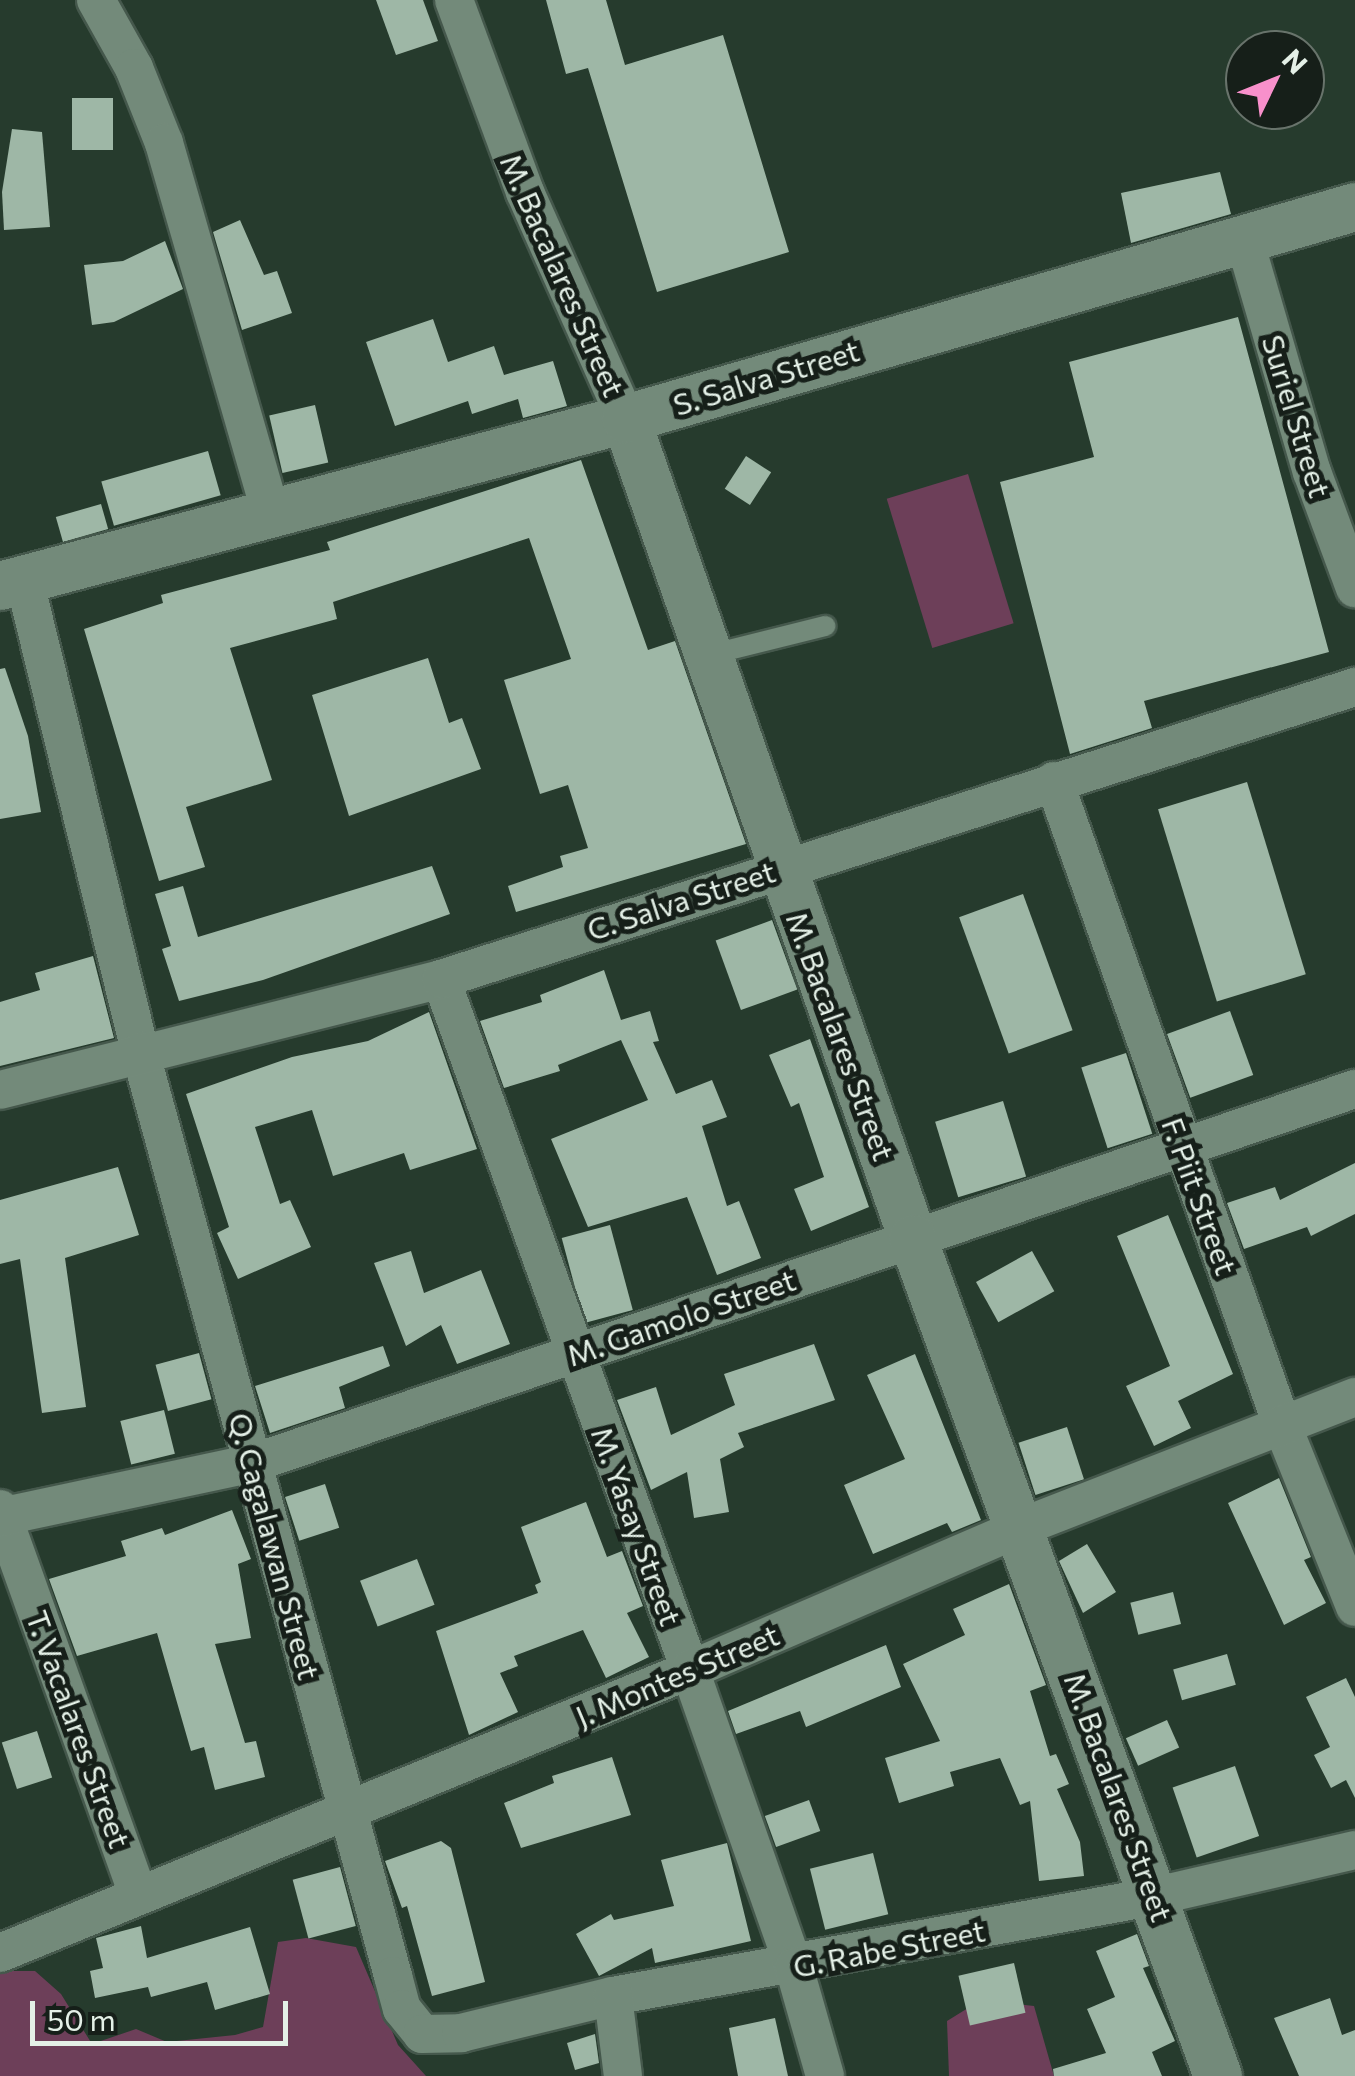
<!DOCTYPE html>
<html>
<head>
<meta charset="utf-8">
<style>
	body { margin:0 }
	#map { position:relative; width:1355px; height:2076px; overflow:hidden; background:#263b2d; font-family:Commissioner,sans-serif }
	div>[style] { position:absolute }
	.green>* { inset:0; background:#6d3f59; transform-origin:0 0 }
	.building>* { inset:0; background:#9eb7a6; transform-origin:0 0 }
	.roads { filter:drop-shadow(2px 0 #45584c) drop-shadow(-2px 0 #45584c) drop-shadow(0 2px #45584c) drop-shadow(0 -2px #45584c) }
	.service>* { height:20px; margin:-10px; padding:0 10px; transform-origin:10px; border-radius:10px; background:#738a7a }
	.minor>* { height:38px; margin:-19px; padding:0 19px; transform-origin:19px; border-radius:19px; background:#738a7a }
	.tertiary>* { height:48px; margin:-24px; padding:0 24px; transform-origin:24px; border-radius:24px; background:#738a7a }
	span { translate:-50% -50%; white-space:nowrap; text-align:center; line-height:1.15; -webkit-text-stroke:10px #161f19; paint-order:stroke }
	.street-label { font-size:30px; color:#e4f0e7 }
	.north { position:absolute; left:1225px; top:30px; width:100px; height:100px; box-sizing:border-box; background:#161f19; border:2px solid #68736b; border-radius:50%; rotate:47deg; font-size:28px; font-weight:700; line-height:40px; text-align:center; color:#e4f0e7 }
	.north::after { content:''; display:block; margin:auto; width:35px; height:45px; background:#f890cb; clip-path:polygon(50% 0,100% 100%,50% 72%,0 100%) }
	.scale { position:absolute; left:30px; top:2001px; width:258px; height:45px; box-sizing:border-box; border:5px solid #e4f0e7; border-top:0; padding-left:12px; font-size:30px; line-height:35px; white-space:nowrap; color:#e4f0e7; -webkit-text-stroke:8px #161f19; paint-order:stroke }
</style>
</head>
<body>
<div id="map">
	<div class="green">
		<div style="left:968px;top:474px;width:156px;height:85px;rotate:73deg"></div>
		<div style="clip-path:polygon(306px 1938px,356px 1947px,398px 2045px,426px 2076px,0 2076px,0 1971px,35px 1971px,61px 1994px,92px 2044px,136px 2029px,167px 2042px,235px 2035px,263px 2027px,278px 1942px)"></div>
		<div style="clip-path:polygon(981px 2000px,1034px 2006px,1054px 2076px,949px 2076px,947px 2021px)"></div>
	</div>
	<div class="building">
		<div style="clip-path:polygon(376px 0,423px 0,438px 41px,396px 55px)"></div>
		<div style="clip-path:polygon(546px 0,606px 0,625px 65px,723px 35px,789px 252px,657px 292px,588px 68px,566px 74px)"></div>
		<div style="left:72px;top:98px;width:41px;height:52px"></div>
		<div style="clip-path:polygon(12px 129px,42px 132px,50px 227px,4px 230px,2px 192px)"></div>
		<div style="clip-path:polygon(1220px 172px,1231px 214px,1131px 243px,1121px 193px)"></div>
		<div style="clip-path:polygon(240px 220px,264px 275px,277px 271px,292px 313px,242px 330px,213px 232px)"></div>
		<div style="clip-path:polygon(165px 241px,183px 289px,114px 322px,92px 325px,84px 265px,123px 261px)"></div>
		<div style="clip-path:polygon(1238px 317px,1329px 652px,1144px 701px,1152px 728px,1070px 754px,1000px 482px,1094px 457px,1069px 362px)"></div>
		<div style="clip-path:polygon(433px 319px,448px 362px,494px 346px,504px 375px,553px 361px,567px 406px,523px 418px,518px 399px,472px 414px,468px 401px,395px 426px,366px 342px)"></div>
		<div style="left:315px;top:405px;width:59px;height:47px;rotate:77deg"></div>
		<div style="left:208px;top:451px;width:46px;height:111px;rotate:74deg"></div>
		<div style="left:746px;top:456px;width:30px;height:39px;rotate:33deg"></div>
		<div style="clip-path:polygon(581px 460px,648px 650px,675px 641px,746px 844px,516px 912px,508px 886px,563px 867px,560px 856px,588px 848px,568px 785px,540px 794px,504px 680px,571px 659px,529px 538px,333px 602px,337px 619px,230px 648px,272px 780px,186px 807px,205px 867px,159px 881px,84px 629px,163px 603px,161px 595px,330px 550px,327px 542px)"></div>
		<div style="left:101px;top:504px;width:26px;height:47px;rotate:74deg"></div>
		<div style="clip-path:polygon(428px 658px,449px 723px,462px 718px,481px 769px,349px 816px,312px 695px)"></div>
		<div style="clip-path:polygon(5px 668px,28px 736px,41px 812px,0 819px,0 669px)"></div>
		<div style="left:1247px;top:782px;width:201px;height:93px;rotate:73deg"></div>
		<div style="clip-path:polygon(432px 866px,450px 914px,263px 980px,179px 1001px,162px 949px,171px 946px,155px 894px,183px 886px,198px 937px)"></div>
		<div style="left:1023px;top:894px;width:145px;height:68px;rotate:70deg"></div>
		<div style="left:772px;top:920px;width:74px;height:60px;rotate:70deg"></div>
		<div style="clip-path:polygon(93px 956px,114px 1038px,0 1066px,0 1002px,40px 990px,35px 973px)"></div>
		<div style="clip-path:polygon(604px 970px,621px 1020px,650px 1011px,659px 1041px,653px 1042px,676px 1094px,712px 1080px,727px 1117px,702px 1126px,727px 1206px,739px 1201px,761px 1258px,717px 1275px,687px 1197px,588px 1227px,551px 1139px,648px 1100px,621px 1040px,558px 1065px,560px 1071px,504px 1088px,480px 1021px,542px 1002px,540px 995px)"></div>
		<div style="left:1230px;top:1011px;width:68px;height:67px;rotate:70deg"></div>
		<div style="clip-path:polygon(429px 1012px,477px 1149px,410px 1170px,404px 1153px,333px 1176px,312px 1110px,255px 1127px,280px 1204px,290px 1200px,311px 1247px,238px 1279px,217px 1233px,229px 1227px,186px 1094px,292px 1057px,368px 1041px)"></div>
		<div style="clip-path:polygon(810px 1039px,869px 1207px,811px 1231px,794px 1189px,824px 1177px,799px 1103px,791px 1107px,769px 1055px)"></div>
		<div style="left:1126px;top:1053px;width:85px;height:47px;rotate:72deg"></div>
		<div style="left:1003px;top:1101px;width:79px;height:71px;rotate:73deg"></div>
		<div style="clip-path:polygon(1355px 1163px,1355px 1214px,1311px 1236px,1307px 1227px,1244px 1249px,1227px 1203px,1275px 1187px,1280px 1200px)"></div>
		<div style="clip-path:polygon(118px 1167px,139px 1235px,65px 1258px,86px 1407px,42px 1413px,20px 1259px,0 1264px,0 1200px)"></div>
		<div style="clip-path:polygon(1168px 1215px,1233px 1374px,1178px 1401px,1191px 1428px,1154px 1446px,1126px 1386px,1170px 1366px,1117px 1236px)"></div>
		<div style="left:610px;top:1225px;width:88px;height:50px;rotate:75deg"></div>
		<div style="clip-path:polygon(411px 1251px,424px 1293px,481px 1270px,510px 1344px,457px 1364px,441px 1325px,406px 1346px,374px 1263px)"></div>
		<div style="left:1032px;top:1251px;width:46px;height:64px;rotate:61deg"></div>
		<div style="clip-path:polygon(814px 1344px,835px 1400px,738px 1433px,744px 1447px,720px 1459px,729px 1512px,694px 1518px,687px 1472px,651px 1490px,617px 1400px,656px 1387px,671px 1435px,735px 1405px,724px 1374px)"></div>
		<div style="clip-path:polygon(383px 1346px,390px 1366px,339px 1387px,345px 1408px,270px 1433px,255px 1386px)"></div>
		<div style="left:199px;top:1353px;width:48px;height:45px;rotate:75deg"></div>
		<div style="clip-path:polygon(915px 1354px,981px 1520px,952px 1532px,947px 1523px,873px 1554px,844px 1485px,905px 1459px,867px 1375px)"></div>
		<div style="left:164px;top:1410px;width:45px;height:45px;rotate:76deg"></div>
		<div style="left:1067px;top:1427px;width:55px;height:51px;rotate:72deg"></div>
		<div style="clip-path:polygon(1279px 1478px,1311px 1557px,1304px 1560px,1326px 1603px,1284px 1625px,1228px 1503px)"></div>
		<div style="left:325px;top:1484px;width:46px;height:42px;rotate:72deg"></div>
		<div style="clip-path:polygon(586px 1502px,607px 1557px,622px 1551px,643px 1606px,627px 1613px,649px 1657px,606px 1678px,583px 1630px,514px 1656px,518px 1666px,500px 1673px,518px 1712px,469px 1735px,436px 1631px,538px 1593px,535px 1585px,541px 1582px,521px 1527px)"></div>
		<div style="clip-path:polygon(232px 1510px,251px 1559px,238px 1564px,251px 1638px,215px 1644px,245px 1743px,256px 1741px,265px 1777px,215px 1790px,204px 1747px,191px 1751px,157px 1633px,77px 1656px,49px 1579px,126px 1556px,121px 1541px,162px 1528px,165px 1535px)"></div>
		<div style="clip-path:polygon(1087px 1544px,1116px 1592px,1083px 1613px,1059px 1561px)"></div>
		<div style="left:417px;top:1559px;width:49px;height:61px;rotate:69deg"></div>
		<div style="clip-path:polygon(1009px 1584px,1046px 1685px,1030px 1691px,1050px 1756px,1056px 1754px,1069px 1784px,1057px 1789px,1080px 1842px,1084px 1876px,1039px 1881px,1030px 1801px,1020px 1805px,1000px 1758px,950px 1772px,954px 1786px,899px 1803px,885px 1758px,940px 1741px,903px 1664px,965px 1635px,953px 1609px)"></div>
		<div style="left:1173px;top:1592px;width:33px;height:44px;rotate:76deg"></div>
		<div style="clip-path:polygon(886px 1645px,901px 1687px,806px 1727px,800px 1711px,736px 1734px,728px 1711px)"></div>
		<div style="left:1227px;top:1654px;width:32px;height:56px;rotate:74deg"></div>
		<div style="clip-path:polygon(1346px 1678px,1355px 1697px,1355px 1798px,1346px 1780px,1331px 1788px,1314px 1755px,1330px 1747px,1306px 1697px)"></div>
		<div style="left:1167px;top:1720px;width:30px;height:45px;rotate:66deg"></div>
		<div style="left:37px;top:1731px;width:49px;height:37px;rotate:72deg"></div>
		<div style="clip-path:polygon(612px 1757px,631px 1815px,521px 1848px,504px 1803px,554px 1783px,552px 1776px)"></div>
		<div style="left:1235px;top:1766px;width:74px;height:66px;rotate:71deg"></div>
		<div style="left:809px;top:1800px;width:33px;height:47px;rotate:70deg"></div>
		<div style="clip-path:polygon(441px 1841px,451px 1848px,485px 1982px,432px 1996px,407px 1906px,402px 1908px,385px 1861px)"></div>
		<div style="clip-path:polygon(727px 1843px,751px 1941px,655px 1963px,652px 1948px,599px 1976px,576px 1934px,611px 1914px,614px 1920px,674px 1906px,661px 1860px)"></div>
		<div style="left:873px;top:1853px;width:63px;height:65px;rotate:76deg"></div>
		<div style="left:340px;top:1867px;width:61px;height:49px;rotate:75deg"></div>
		<div style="clip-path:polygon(141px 1926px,147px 1958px,250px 1927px,270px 1994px,215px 2010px,207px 1982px,151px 1997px,148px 1987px,95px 1998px,90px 1971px,103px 1968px,96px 1938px)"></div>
		<div style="clip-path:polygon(1137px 1934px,1149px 1966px,1143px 1968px,1175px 2041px,1152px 2052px,1162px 2076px,1054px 2076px,1053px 2069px,1106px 2053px,1087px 2009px,1115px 1997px,1096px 1951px)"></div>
		<div style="left:1014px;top:1963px;width:51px;height:57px;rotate:77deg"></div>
		<div style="clip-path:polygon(1330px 1998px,1342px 2035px,1355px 2030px,1355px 2076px,1299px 2076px,1274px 2018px)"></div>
		<div style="clip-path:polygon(775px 2018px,788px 2076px,738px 2076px,729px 2028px)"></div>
		<div style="clip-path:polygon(595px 2034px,599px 2063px,575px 2070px,567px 2043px)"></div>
	</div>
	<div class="roads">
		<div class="service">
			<div style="left:709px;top:655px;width:120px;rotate:-14deg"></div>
		</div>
		<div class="minor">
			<div style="left:96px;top:0;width:78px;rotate:60.8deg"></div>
			<div style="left:134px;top:68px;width:81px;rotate:68.2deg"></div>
			<div style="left:164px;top:143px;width:389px;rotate:73.9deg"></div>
			<div style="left:454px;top:0;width:205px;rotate:69.7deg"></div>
			<div style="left:525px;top:192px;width:248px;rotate:66deg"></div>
			<div style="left:1245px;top:242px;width:240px;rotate:73.8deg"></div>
			<div style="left:1312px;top:472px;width:124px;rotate:69.7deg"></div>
			<div style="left:24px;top:579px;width:486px;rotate:76.2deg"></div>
			<div style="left:140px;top:1051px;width:959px;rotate:74.7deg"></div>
			<div style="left:393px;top:1976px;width:34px;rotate:75deg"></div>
			<div style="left:402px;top:2009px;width:32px;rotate:51deg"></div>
			<div style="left:422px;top:2034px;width:39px;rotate:-1deg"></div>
			<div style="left:461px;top:2033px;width:156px;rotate:-13.7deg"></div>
			<div style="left:613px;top:1996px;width:552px;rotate:-10.43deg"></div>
			<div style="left:1156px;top:1896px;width:204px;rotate:-13deg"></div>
			<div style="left:1054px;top:781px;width:683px;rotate:70.5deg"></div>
			<div style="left:1282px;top:1425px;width:196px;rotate:68.1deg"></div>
			<div style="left:441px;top:979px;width:734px;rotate:70.18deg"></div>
			<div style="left:690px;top:1670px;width:315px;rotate:70.7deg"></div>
			<div style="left:794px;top:1967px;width:113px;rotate:74.1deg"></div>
			<div style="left:0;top:1090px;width:455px;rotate:-14.1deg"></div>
			<div style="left:441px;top:979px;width:960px;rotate:-17.72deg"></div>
			<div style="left:0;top:1509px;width:406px;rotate:70.3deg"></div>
			<div style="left:0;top:1517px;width:259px;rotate:-12deg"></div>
			<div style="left:253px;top:1463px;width:1164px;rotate:-18.75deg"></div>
			<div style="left:0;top:1953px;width:746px;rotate:-22.3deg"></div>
			<div style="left:690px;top:1670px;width:358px;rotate:-23.3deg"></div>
			<div style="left:1019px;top:1528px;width:361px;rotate:-21.3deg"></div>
			<div style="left:613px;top:1996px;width:81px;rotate:82.9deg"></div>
		</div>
		<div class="tertiary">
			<div style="left:626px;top:419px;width:869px;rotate:70.71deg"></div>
			<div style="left:913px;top:1239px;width:891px;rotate:69.98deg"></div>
			<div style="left:0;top:586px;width:648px;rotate:-14.94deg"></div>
			<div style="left:626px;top:419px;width:759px;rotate:-16.21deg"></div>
		</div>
	</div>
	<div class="street-label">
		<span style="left:563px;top:275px;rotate:66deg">M. Bacalares Street</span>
		<span style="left:766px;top:377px;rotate:-17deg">S. Salva Street</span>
		<span style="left:1297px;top:416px;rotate:73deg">Suriel Street</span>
		<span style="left:681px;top:900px;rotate:-18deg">C. Salva Street</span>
		<span style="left:841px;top:1036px;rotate:70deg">M. Bacalares Street</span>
		<span style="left:1200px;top:1196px;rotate:70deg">F. Piit Street</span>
		<span style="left:681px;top:1317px;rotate:-19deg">M. Gamolo Street</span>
		<span style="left:637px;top:1526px;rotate:70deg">M. Yasay Street</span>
		<span style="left:275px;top:1546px;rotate:75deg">Q. Cagalawan Street</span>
		<span style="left:677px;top:1675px;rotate:-23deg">J. Montes Street</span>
		<span style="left:79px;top:1729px;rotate:70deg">T. Vacalares Street</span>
		<span style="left:1119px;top:1797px;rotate:70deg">M. Bacalares Street</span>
		<span style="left:889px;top:1948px;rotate:-11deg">G. Rabe Street</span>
	</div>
	<div class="north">N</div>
	<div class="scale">50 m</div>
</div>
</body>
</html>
